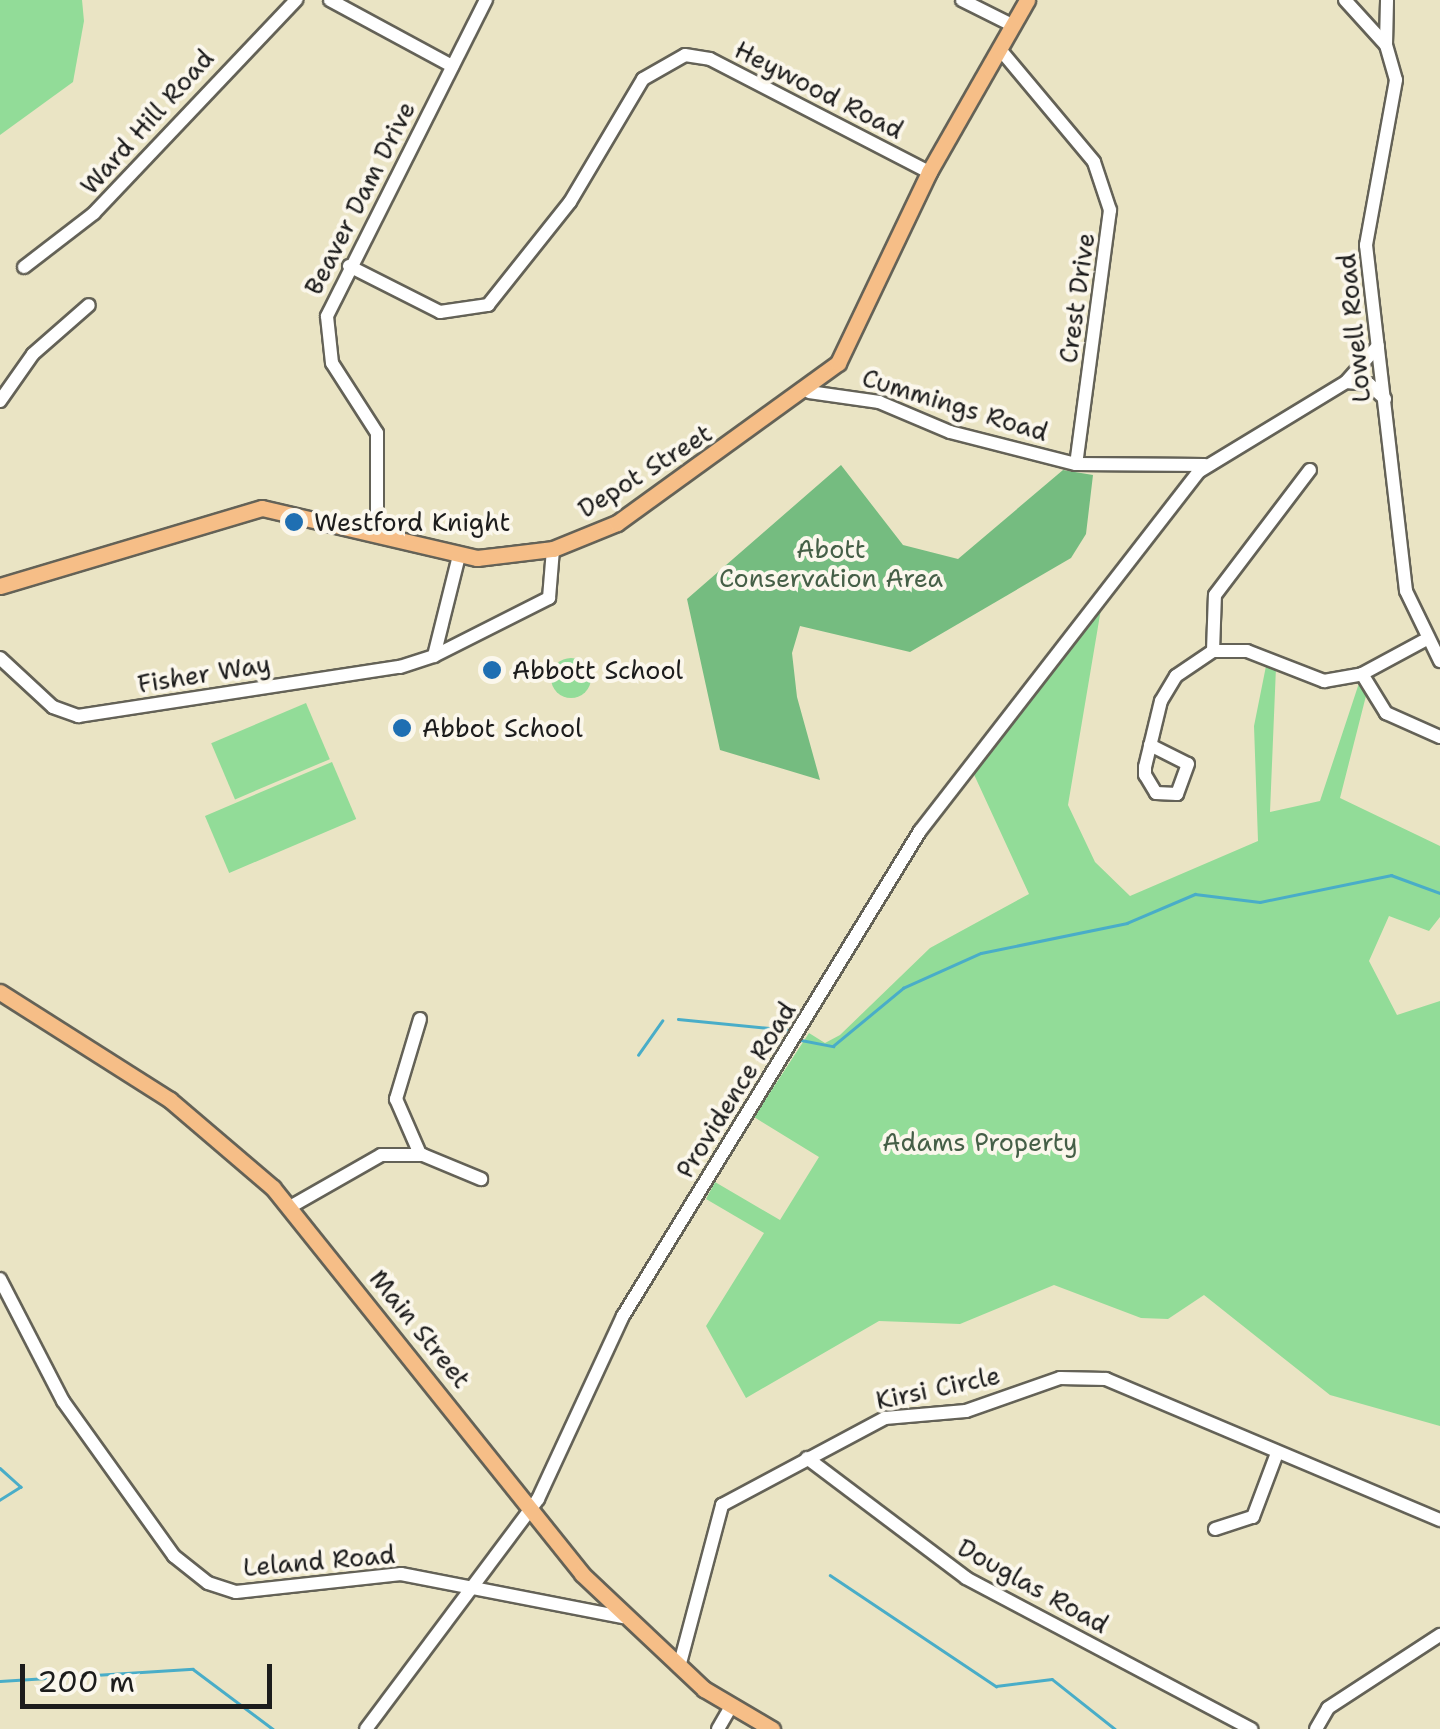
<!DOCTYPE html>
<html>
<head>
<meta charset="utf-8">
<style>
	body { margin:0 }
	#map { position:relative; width:1440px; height:1729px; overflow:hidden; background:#eae4c4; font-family:"Shantell Sans",sans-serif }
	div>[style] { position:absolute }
	.green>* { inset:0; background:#92dc98; transform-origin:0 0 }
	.round { border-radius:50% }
	.forest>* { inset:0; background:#75bc80 }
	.stream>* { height:2.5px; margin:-1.25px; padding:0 1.25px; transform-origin:1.25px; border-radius:1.25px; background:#49adc8 }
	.roads { filter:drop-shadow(2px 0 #646257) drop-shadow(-2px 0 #646257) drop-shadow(0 2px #646257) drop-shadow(0 -2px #646257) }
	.minor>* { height:12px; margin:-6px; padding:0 6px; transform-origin:6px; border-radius:6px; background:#fff }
	.major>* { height:15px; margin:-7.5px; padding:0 7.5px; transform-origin:7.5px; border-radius:7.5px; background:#f6be87 }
	.dots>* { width:28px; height:28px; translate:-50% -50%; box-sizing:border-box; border:5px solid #fbf7ec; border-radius:50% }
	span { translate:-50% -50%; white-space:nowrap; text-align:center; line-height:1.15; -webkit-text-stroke:8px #fbf7ec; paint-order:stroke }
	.street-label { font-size:25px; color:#1c1c1c }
	.poi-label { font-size:25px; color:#1c1c1c }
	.left { translate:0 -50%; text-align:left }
	.park-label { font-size:25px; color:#455f47 }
	.scale { position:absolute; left:20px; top:1664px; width:252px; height:45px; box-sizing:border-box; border:5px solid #1c1c1c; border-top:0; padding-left:12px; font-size:30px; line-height:35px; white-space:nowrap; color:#1c1c1c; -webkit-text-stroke:8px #fbf7ec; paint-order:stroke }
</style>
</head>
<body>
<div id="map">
	<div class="green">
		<div style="clip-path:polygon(0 0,82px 0,84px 21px,73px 82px,0 135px)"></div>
		<div style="clip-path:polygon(1104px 591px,1068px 805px,1095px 862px,1130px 896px,1258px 841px,1254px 726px,1267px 661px,1276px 667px,1270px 812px,1320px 801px,1362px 674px,1368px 688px,1340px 798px,1440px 846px,1440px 917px,1429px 931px,1389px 916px,1369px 961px,1397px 1015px,1440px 1001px,1440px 1426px,1330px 1395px,1204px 1295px,1168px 1319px,1141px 1318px,1054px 1285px,960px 1324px,879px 1321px,746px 1398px,706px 1326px,764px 1233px,706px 1199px,715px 1182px,780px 1220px,819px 1157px,754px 1117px,809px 1033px,825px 1043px,840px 1035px,930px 948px,1029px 894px,971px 768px)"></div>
		<div class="round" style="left:551px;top:658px;width:40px;height:40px"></div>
		<div style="left:306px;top:703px;width:61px;height:103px;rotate:67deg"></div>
		<div style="left:332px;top:762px;width:62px;height:138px;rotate:67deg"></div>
	</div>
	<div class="forest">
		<div style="clip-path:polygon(841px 465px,903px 545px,958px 559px,1063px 470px,1093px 475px,1086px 534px,1071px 558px,910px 652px,800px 626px,792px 653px,797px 697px,820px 780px,720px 750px,687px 599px)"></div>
	</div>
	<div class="stream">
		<div style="left:678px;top:1019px;width:113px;rotate:5.6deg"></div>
		<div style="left:801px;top:1040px;width:33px;rotate:11deg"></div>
		<div style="left:833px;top:1046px;width:91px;rotate:-39.6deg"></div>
		<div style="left:903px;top:988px;width:85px;rotate:-24.2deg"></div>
		<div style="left:981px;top:953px;width:149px;rotate:-11.6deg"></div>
		<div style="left:1127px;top:923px;width:74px;rotate:-23.1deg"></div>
		<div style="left:1195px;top:894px;width:65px;rotate:7deg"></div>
		<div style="left:1260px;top:902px;width:134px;rotate:-11.6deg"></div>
		<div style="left:1391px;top:875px;width:52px;rotate:20.2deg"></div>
		<div style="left:638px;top:1055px;width:42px;rotate:-54.8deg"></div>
		<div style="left:0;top:1468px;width:28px;rotate:42deg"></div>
		<div style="left:21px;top:1487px;width:25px;rotate:148deg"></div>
		<div style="left:830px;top:1575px;width:200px;rotate:33.8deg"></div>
		<div style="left:996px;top:1686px;width:56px;rotate:-7.1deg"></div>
		<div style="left:1052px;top:1679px;width:80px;rotate:38.4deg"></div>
		<div style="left:0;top:1681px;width:193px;rotate:-3.6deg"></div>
		<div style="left:193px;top:1669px;width:100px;rotate:36.9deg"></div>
	</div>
	<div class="roads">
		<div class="minor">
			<div style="left:330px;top:0;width:139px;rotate:28.4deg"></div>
			<div style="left:962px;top:0;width:58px;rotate:26.6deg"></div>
			<div style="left:1345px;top:0;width:61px;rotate:47.7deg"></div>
			<div style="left:1386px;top:45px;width:36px;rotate:74deg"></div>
			<div style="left:1396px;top:80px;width:168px;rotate:100.3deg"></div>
			<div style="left:1366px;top:245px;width:348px;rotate:83.4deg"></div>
			<div style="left:1406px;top:591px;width:78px;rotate:64.1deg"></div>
			<div style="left:1386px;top:45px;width:45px;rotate:-88.7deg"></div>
			<div style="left:1003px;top:53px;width:142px;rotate:50.1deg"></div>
			<div style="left:1094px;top:162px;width:51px;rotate:71.6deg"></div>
			<div style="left:1110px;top:210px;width:256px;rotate:97.6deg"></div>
			<div style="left:349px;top:266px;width:102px;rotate:26.8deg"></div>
			<div style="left:440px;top:312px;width:49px;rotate:-8.3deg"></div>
			<div style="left:488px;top:305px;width:132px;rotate:-51.5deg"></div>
			<div style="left:570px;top:202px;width:143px;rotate:-59.3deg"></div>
			<div style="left:643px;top:79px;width:48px;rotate:-29.7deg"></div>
			<div style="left:685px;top:55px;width:25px;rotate:9deg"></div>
			<div style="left:710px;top:59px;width:246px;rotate:27.3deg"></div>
			<div style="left:24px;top:267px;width:88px;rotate:-37.6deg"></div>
			<div style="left:94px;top:213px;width:294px;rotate:-46.5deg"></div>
			<div style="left:1346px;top:382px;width:23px;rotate:5deg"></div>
			<div style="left:1369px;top:384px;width:22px;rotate:43deg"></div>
			<div style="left:809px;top:392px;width:71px;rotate:8.1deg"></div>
			<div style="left:879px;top:402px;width:77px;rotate:22.9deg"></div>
			<div style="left:950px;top:432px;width:130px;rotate:14.3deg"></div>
			<div style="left:1076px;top:464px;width:129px;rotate:0.4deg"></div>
			<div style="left:0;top:401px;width:57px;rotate:-54.9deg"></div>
			<div style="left:33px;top:354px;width:74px;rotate:-41.2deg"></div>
			<div style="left:377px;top:534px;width:101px;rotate:-90deg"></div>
			<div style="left:377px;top:433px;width:83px;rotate:-122.7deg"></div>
			<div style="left:332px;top:363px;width:47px;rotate:-96.1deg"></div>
			<div style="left:327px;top:316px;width:354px;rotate:-63.3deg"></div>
			<div style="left:1213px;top:651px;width:56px;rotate:-88deg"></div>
			<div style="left:1215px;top:595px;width:157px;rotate:-52.8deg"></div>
			<div style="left:434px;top:656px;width:129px;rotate:-26.8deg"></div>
			<div style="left:549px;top:598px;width:49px;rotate:-85.3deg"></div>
			<div style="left:0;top:658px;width:72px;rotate:42.8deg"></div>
			<div style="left:53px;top:707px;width:27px;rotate:20deg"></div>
			<div style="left:78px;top:716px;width:326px;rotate:-8.7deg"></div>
			<div style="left:400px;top:667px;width:36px;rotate:-18deg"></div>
			<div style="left:434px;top:656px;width:103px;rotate:-76deg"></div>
			<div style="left:1362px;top:674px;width:46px;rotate:58.4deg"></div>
			<div style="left:1386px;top:713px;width:59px;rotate:24deg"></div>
			<div style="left:1150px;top:745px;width:42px;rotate:26.6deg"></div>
			<div style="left:1188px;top:764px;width:32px;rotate:110deg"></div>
			<div style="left:1177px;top:794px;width:21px;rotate:-177deg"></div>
			<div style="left:1156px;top:793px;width:21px;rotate:-121deg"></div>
			<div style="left:1145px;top:775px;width:8px;rotate:-90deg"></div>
			<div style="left:1145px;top:767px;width:68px;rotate:-76.4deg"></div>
			<div style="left:1161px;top:701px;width:29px;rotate:-59deg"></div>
			<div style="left:1176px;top:676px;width:45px;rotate:-34deg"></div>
			<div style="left:1213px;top:651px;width:34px"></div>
			<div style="left:1247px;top:651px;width:83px;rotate:21.3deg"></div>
			<div style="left:1324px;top:681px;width:39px;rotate:-10deg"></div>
			<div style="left:1362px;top:674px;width:69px;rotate:-28.4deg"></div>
			<div style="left:420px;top:1019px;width:84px;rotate:106.7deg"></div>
			<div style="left:396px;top:1099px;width:60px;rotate:66.4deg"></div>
			<div style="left:290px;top:1207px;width:105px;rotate:-29.7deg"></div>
			<div style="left:381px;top:1155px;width:42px"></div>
			<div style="left:423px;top:1155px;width:63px;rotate:22.5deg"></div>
			<div style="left:0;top:1279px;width:137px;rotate:62.7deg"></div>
			<div style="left:63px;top:1401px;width:191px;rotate:54.4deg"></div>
			<div style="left:174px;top:1556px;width:43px;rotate:38.5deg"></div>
			<div style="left:208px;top:1583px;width:29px;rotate:18deg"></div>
			<div style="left:236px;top:1592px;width:166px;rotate:-6.2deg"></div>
			<div style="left:401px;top:1574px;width:226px;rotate:11deg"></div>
			<div style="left:807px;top:1458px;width:199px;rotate:37deg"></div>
			<div style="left:966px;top:1578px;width:323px;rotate:27.9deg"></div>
			<div style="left:1215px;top:1529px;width:40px;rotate:-18deg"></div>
			<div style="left:1253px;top:1517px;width:68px;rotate:-69.4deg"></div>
			<div style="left:679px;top:1667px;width:168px;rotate:-75.1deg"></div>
			<div style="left:722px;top:1505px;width:185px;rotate:-28.1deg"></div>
			<div style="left:885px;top:1418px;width:81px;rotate:-4.9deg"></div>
			<div style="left:966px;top:1411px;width:100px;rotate:-19.3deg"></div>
			<div style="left:1060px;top:1378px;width:46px;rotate:1.2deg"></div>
			<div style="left:1106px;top:1379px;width:363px;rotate:22.9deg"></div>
			<div style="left:366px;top:1729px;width:287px;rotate:-53.2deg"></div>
			<div style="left:538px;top:1499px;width:202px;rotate:-65.1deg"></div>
			<div style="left:623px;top:1316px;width:569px;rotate:-58.52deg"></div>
			<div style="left:920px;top:831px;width:454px;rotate:-52.2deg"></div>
			<div style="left:1198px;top:472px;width:173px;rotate:-31.3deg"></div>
			<div style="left:1346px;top:382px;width:48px;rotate:-48.4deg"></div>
			<div style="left:718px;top:1729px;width:24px;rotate:-60deg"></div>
			<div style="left:1316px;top:1729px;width:24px;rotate:-60deg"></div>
			<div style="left:1328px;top:1708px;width:134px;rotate:-33.1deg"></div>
		</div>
		<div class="major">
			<div style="left:0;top:586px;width:273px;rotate:-16.6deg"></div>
			<div style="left:262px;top:508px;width:221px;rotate:13.1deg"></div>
			<div style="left:477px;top:558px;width:77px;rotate:-6.8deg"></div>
			<div style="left:553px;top:549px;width:69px;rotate:-22.1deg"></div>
			<div style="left:617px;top:523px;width:273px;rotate:-35.9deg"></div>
			<div style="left:838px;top:363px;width:212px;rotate:-64.5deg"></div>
			<div style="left:929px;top:172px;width:198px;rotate:-60.3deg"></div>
			<div style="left:0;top:992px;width:201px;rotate:32.4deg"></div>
			<div style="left:170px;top:1100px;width:135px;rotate:40.5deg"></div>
			<div style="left:273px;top:1188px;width:494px;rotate:51.3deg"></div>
			<div style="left:582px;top:1574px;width:168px;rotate:43.3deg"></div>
			<div style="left:704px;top:1689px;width:79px;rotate:30.5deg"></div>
		</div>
	</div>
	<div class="dots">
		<div style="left:294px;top:522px;background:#1f6fb2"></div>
		<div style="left:492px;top:670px;background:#1f6fb2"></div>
		<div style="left:402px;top:728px;background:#1f6fb2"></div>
	</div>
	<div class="street-label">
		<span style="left:819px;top:90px;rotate:27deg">Heywood Road</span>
		<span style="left:147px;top:122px;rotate:-48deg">Ward Hill Road</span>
		<span style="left:360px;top:198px;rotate:-63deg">Beaver Dam Drive</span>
		<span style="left:1077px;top:298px;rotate:-82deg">Crest Drive</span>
		<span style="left:1354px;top:328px;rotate:-96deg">Lowell Road</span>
		<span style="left:955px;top:405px;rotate:17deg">Cummings Road</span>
		<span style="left:645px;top:471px;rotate:-32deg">Depot Street</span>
		<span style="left:204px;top:674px;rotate:-9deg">Fisher Way</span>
		<span style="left:736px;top:1090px;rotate:-58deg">Providence Road</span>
		<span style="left:420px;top:1329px;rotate:51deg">Main Street</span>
		<span style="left:938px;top:1388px;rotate:-12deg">Kirsi Circle</span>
		<span style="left:319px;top:1561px;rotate:-5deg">Leland Road</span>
		<span style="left:1033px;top:1586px;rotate:29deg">Douglas Road</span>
	</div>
	<div class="poi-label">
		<span class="left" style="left:314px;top:522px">Westford Knight</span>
		<span class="left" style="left:512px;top:670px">Abbott School</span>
		<span class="left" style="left:422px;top:728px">Abbot School</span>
	</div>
	<div class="park-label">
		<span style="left:831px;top:564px">Abott<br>Conservation Area</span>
		<span style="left:980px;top:1142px">Adams Property</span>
	</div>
	<div class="scale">200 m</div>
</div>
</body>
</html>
